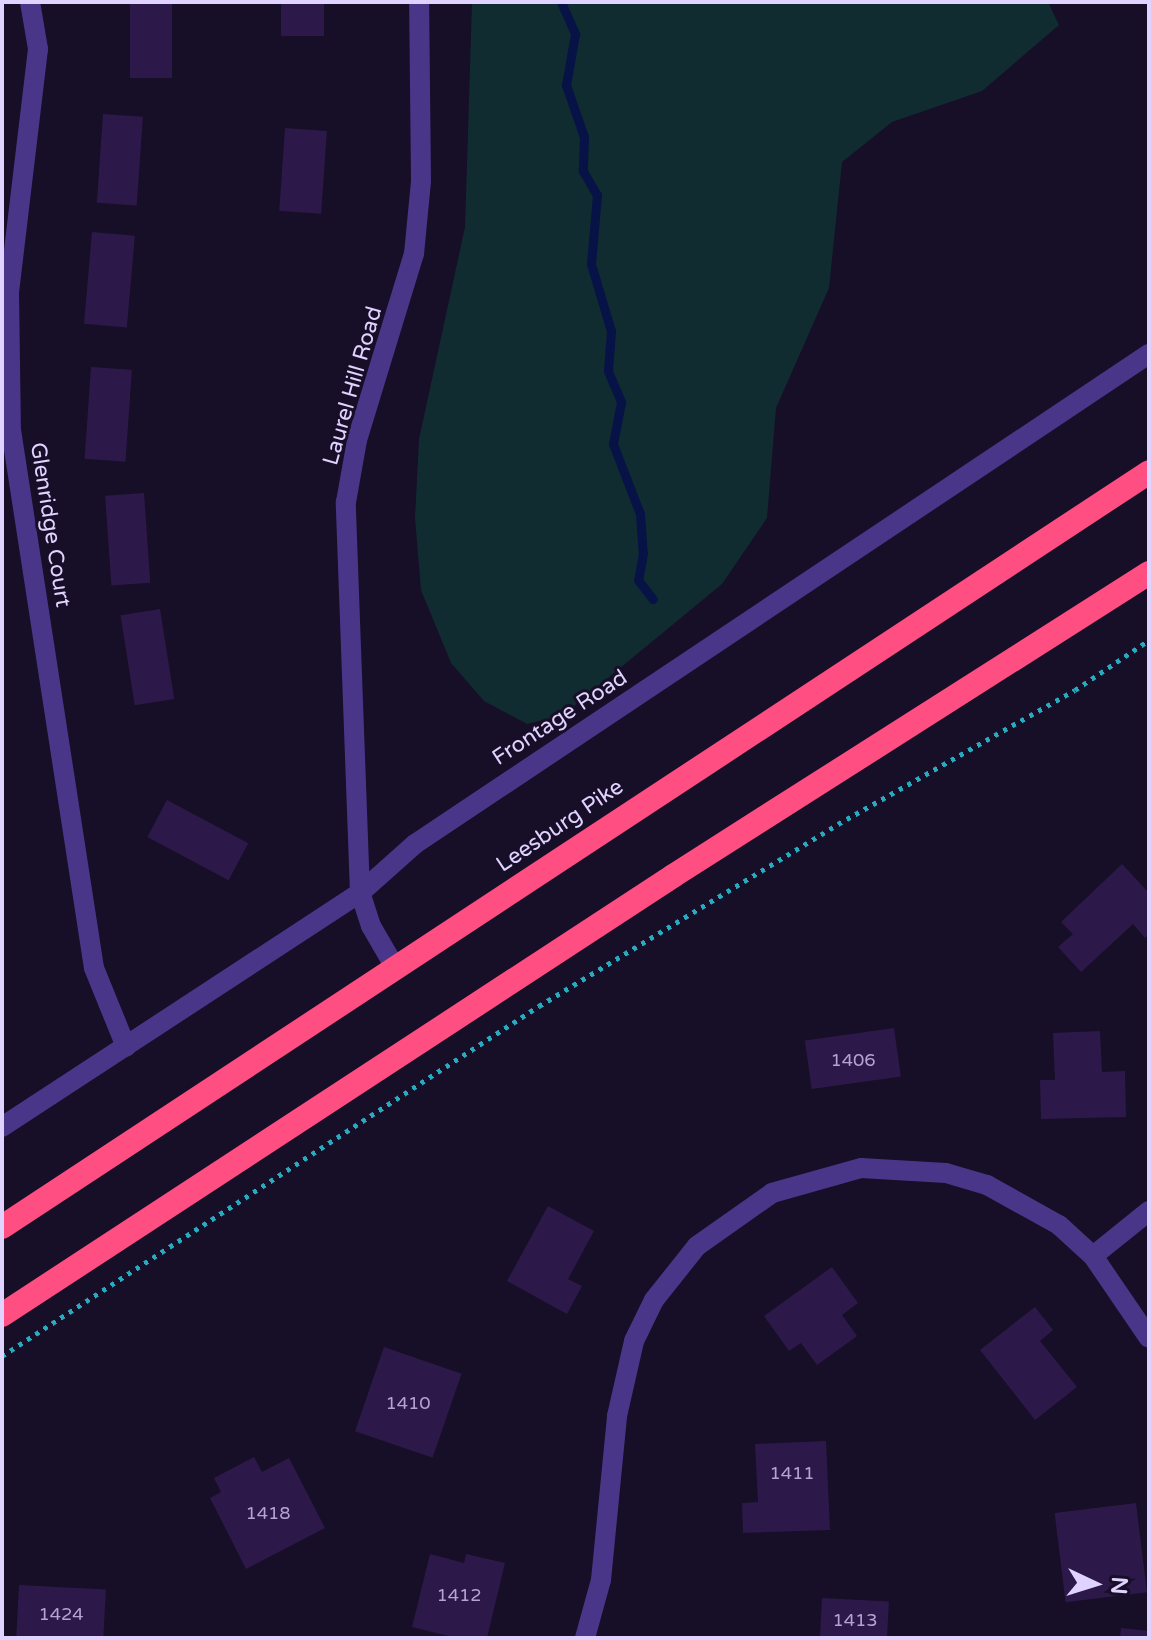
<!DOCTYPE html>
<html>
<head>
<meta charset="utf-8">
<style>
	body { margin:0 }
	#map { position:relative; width:1151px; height:1640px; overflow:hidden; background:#170e27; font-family:"Varela Round",sans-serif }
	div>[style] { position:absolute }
	.green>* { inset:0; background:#102c31 }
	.stream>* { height:9px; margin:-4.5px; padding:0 4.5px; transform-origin:4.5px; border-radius:4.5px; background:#071247 }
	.building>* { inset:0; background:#2c1949; transform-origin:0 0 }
	.path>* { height:5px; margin-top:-2.5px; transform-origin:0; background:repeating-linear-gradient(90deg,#28abbf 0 4px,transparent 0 10px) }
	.street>* { height:20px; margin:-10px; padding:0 10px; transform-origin:10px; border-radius:10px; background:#493689 }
	.highway>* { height:24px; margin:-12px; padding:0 12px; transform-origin:12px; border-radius:12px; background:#ff4e82 }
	span { translate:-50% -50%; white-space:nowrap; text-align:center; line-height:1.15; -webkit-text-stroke:6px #170e27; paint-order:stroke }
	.number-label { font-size:18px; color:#b4a4d2 }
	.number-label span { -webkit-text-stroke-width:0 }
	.street-label { font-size:22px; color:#e1d3ff }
	.frame { position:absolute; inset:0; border:4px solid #e1d3ff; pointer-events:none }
	.north { position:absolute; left:1055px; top:1544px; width:80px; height:80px; -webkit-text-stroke:6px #170e27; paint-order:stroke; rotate:94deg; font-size:22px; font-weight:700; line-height:32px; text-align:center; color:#e1d3ff }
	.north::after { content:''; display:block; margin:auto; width:28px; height:36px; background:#e1d3ff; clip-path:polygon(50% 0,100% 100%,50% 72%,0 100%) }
</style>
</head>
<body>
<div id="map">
	<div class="green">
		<div style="clip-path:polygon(472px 2px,1048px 2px,1059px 25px,982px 91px,892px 122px,842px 162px,829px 288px,776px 408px,767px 518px,722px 584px,563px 715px,527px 724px,484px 701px,451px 663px,421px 590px,415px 518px,419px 439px,465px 227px)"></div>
	</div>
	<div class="stream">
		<div style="left:561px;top:2px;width:35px;rotate:66deg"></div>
		<div style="left:575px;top:34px;width:52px;rotate:100deg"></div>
		<div style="left:566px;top:85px;width:55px;rotate:70.9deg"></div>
		<div style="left:584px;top:137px;width:34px;rotate:92deg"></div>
		<div style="left:583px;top:171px;width:28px;rotate:60deg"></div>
		<div style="left:597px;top:195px;width:69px;rotate:95deg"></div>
		<div style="left:591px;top:264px;width:70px;rotate:73.4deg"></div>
		<div style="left:611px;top:331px;width:40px;rotate:94.3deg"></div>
		<div style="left:608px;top:371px;width:34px;rotate:67deg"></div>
		<div style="left:621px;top:402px;width:43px;rotate:100.8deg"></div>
		<div style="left:613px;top:444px;width:75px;rotate:68.9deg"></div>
		<div style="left:640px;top:514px;width:39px;rotate:86deg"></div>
		<div style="left:643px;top:553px;width:27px;rotate:100deg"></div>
		<div style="left:638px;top:580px;width:24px;rotate:52deg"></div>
	</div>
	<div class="building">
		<div style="left:130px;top:2px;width:42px;height:76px"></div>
		<div style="left:281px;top:2px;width:43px;height:34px"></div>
		<div style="left:103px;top:114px;width:40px;height:89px;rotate:4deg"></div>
		<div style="left:285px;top:128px;width:42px;height:83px;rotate:4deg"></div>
		<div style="left:92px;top:232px;width:43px;height:92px;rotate:5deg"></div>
		<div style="left:91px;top:367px;width:41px;height:92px;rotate:4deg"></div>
		<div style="left:144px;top:493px;width:90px;height:39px;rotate:86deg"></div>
		<div style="left:160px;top:609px;width:91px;height:40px;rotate:81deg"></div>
		<div style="left:167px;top:800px;width:92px;height:42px;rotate:28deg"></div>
		<div style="clip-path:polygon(1122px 864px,1149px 893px,1149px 934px,1145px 938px,1133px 924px,1081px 972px,1058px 947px,1073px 934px,1061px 922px)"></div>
		<div style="left:894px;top:1028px;width:49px;height:90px;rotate:82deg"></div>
		<div style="clip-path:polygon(1100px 1031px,1102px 1072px,1125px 1071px,1126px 1117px,1041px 1119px,1040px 1080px,1055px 1080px,1053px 1033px)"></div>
		<div style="clip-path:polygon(548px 1206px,594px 1231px,568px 1279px,582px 1286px,567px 1314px,507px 1281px)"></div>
		<div style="clip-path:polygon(832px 1267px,858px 1303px,842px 1315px,857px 1336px,817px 1365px,801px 1343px,789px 1351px,764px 1316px)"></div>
		<div style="clip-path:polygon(1035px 1307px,1053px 1330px,1040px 1341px,1077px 1387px,1035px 1420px,980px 1350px)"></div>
		<div style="left:384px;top:1347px;width:82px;height:89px;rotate:19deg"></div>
		<div style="clip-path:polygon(826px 1441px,830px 1530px,743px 1533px,742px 1503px,758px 1502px,755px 1444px)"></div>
		<div style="clip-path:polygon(254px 1457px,262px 1472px,289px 1458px,325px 1528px,246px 1569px,210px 1498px,221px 1492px,214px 1478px)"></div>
		<div style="left:1136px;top:1503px;width:90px;height:82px;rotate:83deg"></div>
		<div style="clip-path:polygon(430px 1554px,464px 1563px,466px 1554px,505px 1563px,487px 1638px,457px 1638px,412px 1627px)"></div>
		<div style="left:19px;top:1585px;width:87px;height:53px;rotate:3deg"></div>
		<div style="left:822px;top:1598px;width:67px;height:40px;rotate:3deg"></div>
		<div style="clip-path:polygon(1121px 1628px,1149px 1631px,1149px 1638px,1120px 1638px)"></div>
	</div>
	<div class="path">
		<div style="left:2px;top:1356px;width:641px;rotate:-33.1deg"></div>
		<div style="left:539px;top:1006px;width:350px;rotate:-31.3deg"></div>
		<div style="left:838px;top:824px;width:272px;rotate:-29.5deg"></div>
		<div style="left:1075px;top:690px;width:89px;rotate:-34deg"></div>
	</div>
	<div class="street">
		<div style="left:30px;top:2px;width:48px;rotate:80.3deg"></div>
		<div style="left:38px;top:49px;width:245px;rotate:96.8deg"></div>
		<div style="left:9px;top:292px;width:138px;rotate:89.2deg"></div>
		<div style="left:11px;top:430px;width:544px;rotate:81.23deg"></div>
		<div style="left:94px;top:968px;width:85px;rotate:67.9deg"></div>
		<div style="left:396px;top:969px;width:50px;rotate:-120.2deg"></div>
		<div style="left:371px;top:926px;width:35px;rotate:-108deg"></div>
		<div style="left:360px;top:893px;width:391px;rotate:-92.1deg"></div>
		<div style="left:346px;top:502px;width:63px;rotate:-79.9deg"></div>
		<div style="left:357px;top:440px;width:195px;rotate:-73deg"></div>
		<div style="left:414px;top:254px;width:73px;rotate:-84.5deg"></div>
		<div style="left:421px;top:181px;width:179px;rotate:-90.6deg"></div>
		<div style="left:2px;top:1127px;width:428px;rotate:-33.2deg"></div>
		<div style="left:360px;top:893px;width:74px;rotate:-41.7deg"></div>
		<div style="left:415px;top:844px;width:883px;rotate:-33.73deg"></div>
		<div style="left:1093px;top:1256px;width:72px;rotate:-38.8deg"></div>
		<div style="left:585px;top:1638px;width:60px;rotate:-74.6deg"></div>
		<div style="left:601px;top:1580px;width:165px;rotate:-84.4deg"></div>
		<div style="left:617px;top:1416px;width:77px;rotate:-77.2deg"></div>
		<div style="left:634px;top:1341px;width:46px;rotate:-64deg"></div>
		<div style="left:654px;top:1300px;width:69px;rotate:-51.5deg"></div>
		<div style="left:697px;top:1246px;width:92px;rotate:-35.2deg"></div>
		<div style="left:772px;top:1193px;width:92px;rotate:-15.7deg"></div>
		<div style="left:861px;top:1168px;width:85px;rotate:3.4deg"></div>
		<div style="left:946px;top:1173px;width:43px;rotate:16.3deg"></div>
		<div style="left:987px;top:1185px;width:82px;rotate:29.1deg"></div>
		<div style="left:1059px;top:1225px;width:46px;rotate:42.4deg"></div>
		<div style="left:1093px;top:1256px;width:99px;rotate:55.7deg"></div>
	</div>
	<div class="highway">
		<div style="left:2px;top:1227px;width:1373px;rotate:-33.35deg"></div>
		<div style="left:2px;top:1315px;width:802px;rotate:-33.19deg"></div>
		<div style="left:673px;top:876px;width:564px;rotate:-32.48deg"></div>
	</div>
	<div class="number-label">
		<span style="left:853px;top:1060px">1406</span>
		<span style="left:408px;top:1403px">1410</span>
		<span style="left:792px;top:1473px">1411</span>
		<span style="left:268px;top:1513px">1418</span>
		<span style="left:459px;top:1595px">1412</span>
		<span style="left:61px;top:1614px">1424</span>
		<span style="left:855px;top:1620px">1413</span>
	</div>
	<div class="street-label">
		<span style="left:353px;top:386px;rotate:-74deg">Laurel Hill Road</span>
		<span style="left:50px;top:525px;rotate:81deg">Glenridge Court</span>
		<span style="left:560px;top:718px;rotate:-33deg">Frontage Road</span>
		<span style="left:560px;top:826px;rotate:-34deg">Leesburg Pike</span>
	</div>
	<div class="frame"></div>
	<div class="north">N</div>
</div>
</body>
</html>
